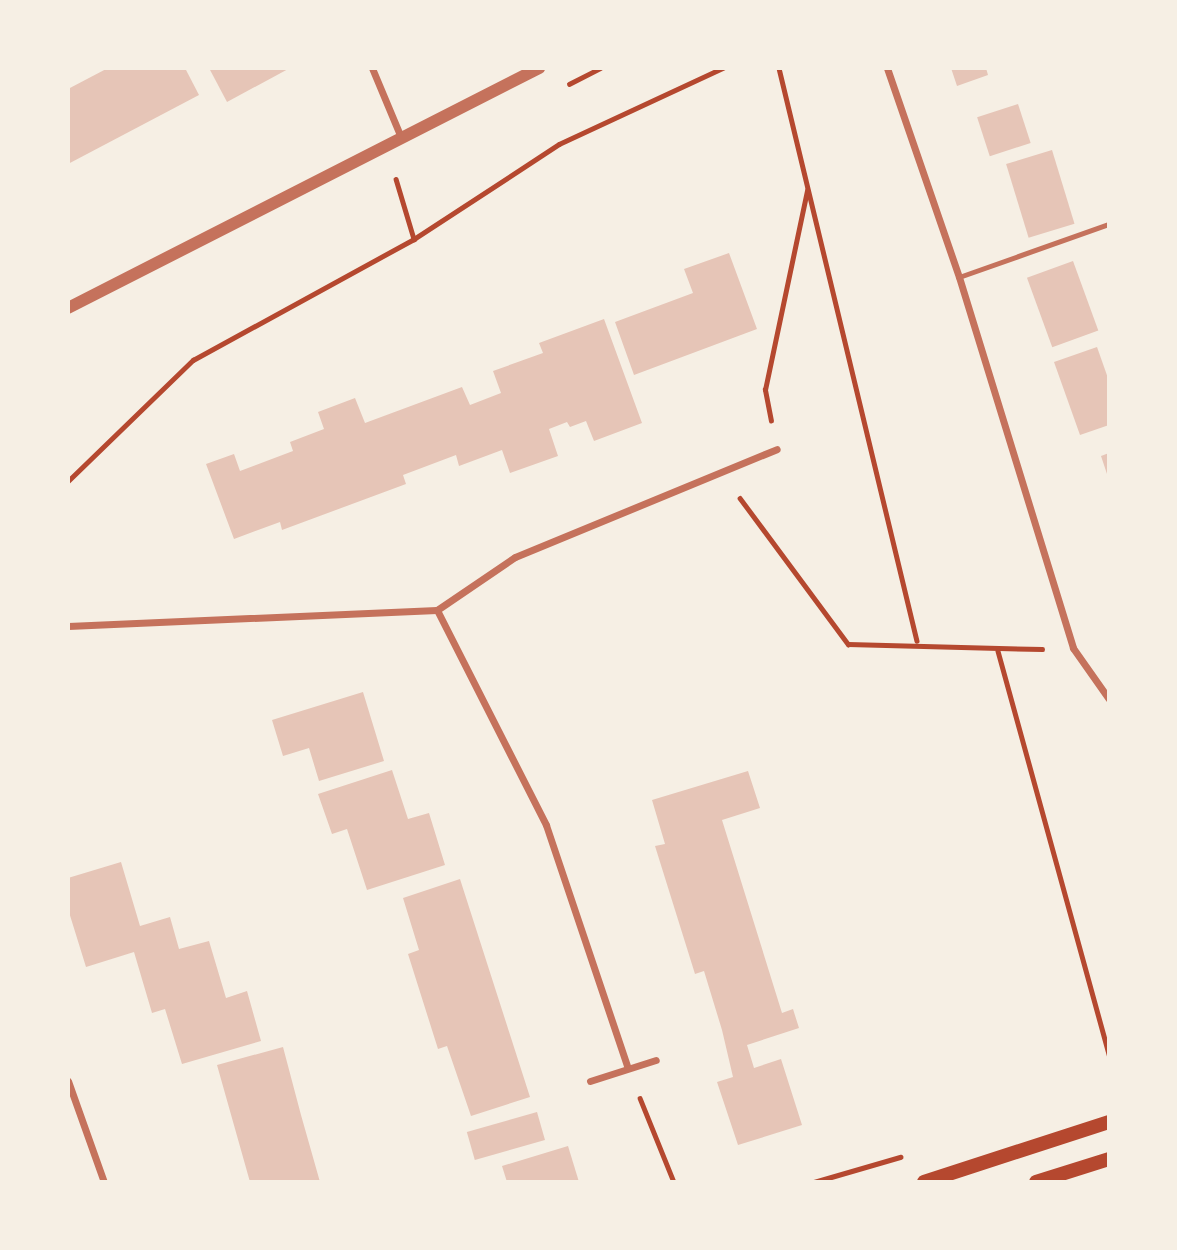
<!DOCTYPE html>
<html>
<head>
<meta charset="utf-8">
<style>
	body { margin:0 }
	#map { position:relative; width:1177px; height:1250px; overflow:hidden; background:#f6efe4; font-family:"Noto Sans",sans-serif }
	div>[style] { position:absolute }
	.building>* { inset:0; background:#e6c5b7; transform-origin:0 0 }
	.path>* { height:4.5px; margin:-2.25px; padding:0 2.25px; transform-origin:2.25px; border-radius:2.25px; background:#b5482f }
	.service>* { height:5px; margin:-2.5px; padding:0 2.5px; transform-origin:2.5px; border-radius:2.5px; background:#c5725c }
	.minor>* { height:7px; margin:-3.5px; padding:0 3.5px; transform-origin:3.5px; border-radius:3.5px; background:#c5725c }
	.tertiary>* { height:12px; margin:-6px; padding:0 6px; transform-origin:6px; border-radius:6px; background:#c5725c }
	.secondary>* { height:14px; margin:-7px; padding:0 7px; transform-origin:7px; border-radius:7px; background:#b5482f }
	span { translate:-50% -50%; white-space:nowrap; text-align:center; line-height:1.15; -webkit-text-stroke:5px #f6efe4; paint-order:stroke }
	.frame { position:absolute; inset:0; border:70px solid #f6efe4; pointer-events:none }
</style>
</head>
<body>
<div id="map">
	<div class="building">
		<div style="clip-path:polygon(108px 68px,185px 68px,199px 95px,68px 164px,68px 89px)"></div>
		<div style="clip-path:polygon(209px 68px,290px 68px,227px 102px)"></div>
		<div style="clip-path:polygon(951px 68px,986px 68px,988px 75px,957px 86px)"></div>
		<div style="left:1018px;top:104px;width:41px;height:43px;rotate:72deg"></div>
		<div style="left:1052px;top:150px;width:77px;height:48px;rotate:73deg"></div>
		<div style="clip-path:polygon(729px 253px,757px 329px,634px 375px,615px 322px,693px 293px,684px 269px)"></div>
		<div style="left:1073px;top:261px;width:74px;height:49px;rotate:70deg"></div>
		<div style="clip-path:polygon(604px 319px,642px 423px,594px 441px,586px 421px,570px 427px,567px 422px,549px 429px,558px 456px,510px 473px,502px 450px,459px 466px,456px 455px,403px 475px,406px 484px,282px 530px,280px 522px,234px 539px,206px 464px,234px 454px,240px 471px,293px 451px,290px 442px,324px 429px,318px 412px,355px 398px,365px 423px,462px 387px,470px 405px,501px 393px,493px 371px,543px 353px,539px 343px)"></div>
		<div style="clip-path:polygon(1097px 347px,1109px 381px,1109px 425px,1080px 435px,1054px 362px)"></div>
		<div style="clip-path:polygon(1109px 453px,1109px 477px,1108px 477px,1101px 456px)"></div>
		<div style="clip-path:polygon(363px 692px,384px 761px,319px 781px,309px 748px,283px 756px,272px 720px)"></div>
		<div style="clip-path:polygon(392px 770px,408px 819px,429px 813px,445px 865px,367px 890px,347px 829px,332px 834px,318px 794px)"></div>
		<div style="clip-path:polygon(748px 771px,760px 808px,722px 820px,782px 1013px,793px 1009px,799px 1028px,747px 1045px,754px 1068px,781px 1059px,802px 1125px,738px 1145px,717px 1082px,733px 1077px,722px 1030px,704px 971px,695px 974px,655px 846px,665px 844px,652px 800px)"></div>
		<div style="clip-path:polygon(121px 862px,140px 926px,170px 917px,179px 949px,209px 941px,226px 998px,247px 991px,261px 1041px,182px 1064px,165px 1009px,152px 1013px,134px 952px,86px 967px,68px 909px,68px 878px)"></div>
		<div style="clip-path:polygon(460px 879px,530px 1097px,471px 1116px,447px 1046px,438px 1049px,408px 954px,419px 950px,403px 898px)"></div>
		<div style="clip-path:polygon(283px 1047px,301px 1115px,320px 1182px,250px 1182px,217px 1065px)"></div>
		<div style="left:537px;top:1112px;width:29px;height:73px;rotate:74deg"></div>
		<div style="clip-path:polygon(568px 1146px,579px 1182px,507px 1182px,502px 1166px)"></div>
	</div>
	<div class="path">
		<div style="left:779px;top:68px;width:589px;rotate:76.46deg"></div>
		<div style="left:569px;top:84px;width:35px;rotate:-27deg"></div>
		<div style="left:396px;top:179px;width:63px;rotate:73.3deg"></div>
		<div style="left:771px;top:421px;width:32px;rotate:-101deg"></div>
		<div style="left:765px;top:390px;width:204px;rotate:-78.1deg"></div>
		<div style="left:68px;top:481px;width:174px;rotate:-44.1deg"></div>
		<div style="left:193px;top:360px;width:252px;rotate:-28.7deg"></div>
		<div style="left:414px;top:239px;width:173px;rotate:-33.2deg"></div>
		<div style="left:559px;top:144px;width:181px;rotate:-24.9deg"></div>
		<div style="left:740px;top:498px;width:182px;rotate:53.5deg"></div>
		<div style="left:848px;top:644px;width:194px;rotate:1.5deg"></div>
		<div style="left:998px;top:651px;width:419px;rotate:74.6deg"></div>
		<div style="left:640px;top:1098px;width:91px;rotate:68deg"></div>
		<div style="left:814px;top:1182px;width:90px;rotate:-16.2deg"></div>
	</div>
	<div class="service">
		<div style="left:959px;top:277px;width:159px;rotate:-19.5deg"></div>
	</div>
	<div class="minor">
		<div style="left:372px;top:68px;width:73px;rotate:67.3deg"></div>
		<div style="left:887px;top:68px;width:221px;rotate:71deg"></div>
		<div style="left:959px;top:277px;width:388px;rotate:72.9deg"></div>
		<div style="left:1073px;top:648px;width:62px;rotate:54.8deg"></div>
		<div style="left:437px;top:610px;width:241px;rotate:63.1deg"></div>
		<div style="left:546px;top:825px;width:256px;rotate:71.4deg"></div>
		<div style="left:68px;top:626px;width:369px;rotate:-2.5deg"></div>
		<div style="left:437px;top:610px;width:94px;rotate:-34.2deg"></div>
		<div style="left:515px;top:557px;width:283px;rotate:-22.4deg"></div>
		<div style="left:68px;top:1081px;width:107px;rotate:70.4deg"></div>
		<div style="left:590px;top:1081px;width:69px;rotate:-17.7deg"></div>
	</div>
	<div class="tertiary">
		<div style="left:68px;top:308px;width:529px;rotate:-27deg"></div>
	</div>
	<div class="secondary">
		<div style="left:924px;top:1182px;width:194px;rotate:-18deg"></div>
		<div style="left:1036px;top:1182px;width:77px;rotate:-17.5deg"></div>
	</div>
	<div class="frame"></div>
</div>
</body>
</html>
